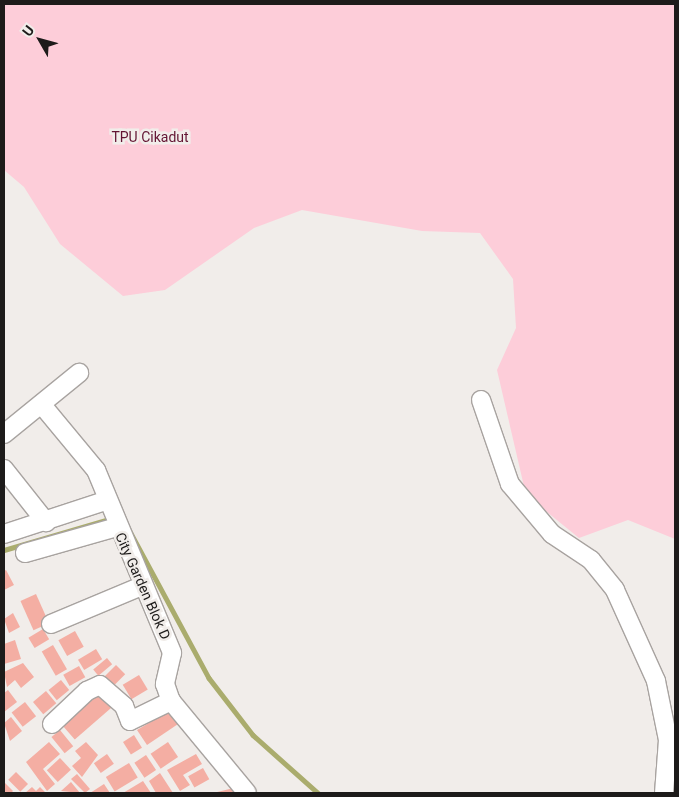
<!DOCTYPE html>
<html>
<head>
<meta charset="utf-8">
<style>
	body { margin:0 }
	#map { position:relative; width:679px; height:797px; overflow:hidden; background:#f1edea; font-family:Roboto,sans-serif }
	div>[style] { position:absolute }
	.green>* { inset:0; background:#fdcdd9 }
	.stream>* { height:4.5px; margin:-2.25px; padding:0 2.25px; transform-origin:2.25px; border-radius:2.25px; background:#aaac6d }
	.building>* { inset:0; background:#f4aea3; transform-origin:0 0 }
	.roads { filter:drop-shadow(1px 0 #a8a3a0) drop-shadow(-1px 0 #a8a3a0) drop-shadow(0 1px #a8a3a0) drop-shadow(0 -1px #a8a3a0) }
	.minor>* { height:18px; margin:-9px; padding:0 9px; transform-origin:9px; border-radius:9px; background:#fff }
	span { translate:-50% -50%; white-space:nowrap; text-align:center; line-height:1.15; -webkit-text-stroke:5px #f1edea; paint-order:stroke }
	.park-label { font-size:14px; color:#631433 }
	.street-label { font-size:14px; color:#1d1b1a }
	.frame { position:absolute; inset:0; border:5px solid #1d1b1a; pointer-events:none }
	.north { position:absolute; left:15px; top:15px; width:50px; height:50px; -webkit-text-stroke:4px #f1edea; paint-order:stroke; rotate:308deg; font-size:14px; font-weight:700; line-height:20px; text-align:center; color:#1d1b1a }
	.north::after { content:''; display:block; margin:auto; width:18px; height:22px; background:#1d1b1a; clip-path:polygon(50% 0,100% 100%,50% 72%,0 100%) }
</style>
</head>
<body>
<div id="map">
	<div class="green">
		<div style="clip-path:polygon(4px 4px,675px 4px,675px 539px,628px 520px,579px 538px,526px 495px,497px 370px,516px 328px,513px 279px,480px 233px,422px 231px,302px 210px,254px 228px,165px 290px,123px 296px,60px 244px,24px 187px,4px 170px)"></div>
	</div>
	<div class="stream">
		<div style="left:125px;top:522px;width:177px;rotate:61.7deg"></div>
		<div style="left:209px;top:678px;width:72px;rotate:52.3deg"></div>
		<div style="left:253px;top:735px;width:87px;rotate:41.7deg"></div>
		<div style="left:4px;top:550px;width:114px;rotate:-16.4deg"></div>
	</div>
	<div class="building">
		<div style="clip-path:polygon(6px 570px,14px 585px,4px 590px,4px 571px)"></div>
		<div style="left:36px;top:594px;width:32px;height:17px;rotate:66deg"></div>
		<div style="clip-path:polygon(13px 613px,20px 627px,9px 633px,4px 619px)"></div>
		<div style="left:43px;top:629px;width:12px;height:17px;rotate:59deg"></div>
		<div style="left:75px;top:631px;width:18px;height:19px;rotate:61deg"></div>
		<div style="clip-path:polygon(15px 640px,21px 659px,4px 664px,4px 644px)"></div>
		<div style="left:53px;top:645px;width:28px;height:13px;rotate:60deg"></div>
		<div style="left:96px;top:649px;width:12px;height:21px;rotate:59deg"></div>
		<div style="left:107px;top:658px;width:8px;height:18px;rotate:50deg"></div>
		<div style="clip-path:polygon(23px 663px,34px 677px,21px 688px,15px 680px,7px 687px,4px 672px)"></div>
		<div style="left:116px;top:665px;width:13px;height:17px;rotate:45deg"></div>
		<div style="left:79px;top:666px;width:13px;height:18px;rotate:61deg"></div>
		<div style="left:139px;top:675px;width:17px;height:19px;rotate:59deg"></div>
		<div style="left:61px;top:680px;width:13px;height:16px;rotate:51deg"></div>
		<div style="left:101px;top:689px;width:21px;height:53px;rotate:49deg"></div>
		<div style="clip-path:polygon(8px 690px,17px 702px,4px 712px,4px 693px)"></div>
		<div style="left:46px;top:691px;width:16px;height:17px;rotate:50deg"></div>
		<div style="left:25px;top:702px;width:18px;height:17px;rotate:52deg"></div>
		<div style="clip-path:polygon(176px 707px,184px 720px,147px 745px,137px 730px)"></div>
		<div style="clip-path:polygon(11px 717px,22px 731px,10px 741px,4px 723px)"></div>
		<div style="left:60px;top:730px;width:21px;height:11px;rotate:51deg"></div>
		<div style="left:134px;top:735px;width:15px;height:13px;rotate:58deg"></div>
		<div style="clip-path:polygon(49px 742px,60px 754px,43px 769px,55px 784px,47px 791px,26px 762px)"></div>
		<div style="clip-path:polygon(86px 742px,98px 755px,82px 777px,72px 766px,81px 758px,75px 751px)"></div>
		<div style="left:168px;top:742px;width:18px;height:21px;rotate:56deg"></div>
		<div style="left:107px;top:754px;width:12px;height:16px;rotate:55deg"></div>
		<div style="clip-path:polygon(196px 754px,202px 764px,183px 775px,190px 785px,180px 791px,167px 770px)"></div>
		<div style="left:146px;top:755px;width:18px;height:14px;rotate:56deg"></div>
		<div style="left:60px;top:758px;width:16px;height:18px;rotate:47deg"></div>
		<div style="left:129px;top:763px;width:17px;height:27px;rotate:59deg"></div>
		<div style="left:203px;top:768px;width:13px;height:17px;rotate:61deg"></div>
		<div style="left:16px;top:772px;width:17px;height:11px;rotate:45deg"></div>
		<div style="clip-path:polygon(160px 773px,173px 793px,156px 793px,149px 781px)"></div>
		<div style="clip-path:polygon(77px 774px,90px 789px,85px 793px,71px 779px)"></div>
		<div style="clip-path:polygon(143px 781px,151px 793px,123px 793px)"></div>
		<div style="clip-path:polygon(71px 782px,80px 793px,61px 791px)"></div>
		<div style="clip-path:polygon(5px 783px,13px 791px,11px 793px,4px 793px)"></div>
		<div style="clip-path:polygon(104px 784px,110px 793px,90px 793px)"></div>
		<div style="clip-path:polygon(242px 786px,244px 793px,213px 793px)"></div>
		<div style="clip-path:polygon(32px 787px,36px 791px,40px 787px,46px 793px,25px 793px)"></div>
	</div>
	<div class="roads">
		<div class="minor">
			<div style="left:481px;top:400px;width:89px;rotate:71deg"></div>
			<div style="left:510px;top:484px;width:65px;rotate:50deg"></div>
			<div style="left:552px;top:534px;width:47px;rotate:33.7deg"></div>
			<div style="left:591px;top:560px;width:38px;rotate:51deg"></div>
			<div style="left:615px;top:590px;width:100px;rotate:65.7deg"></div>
			<div style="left:656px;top:681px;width:60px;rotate:78.5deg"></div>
			<div style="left:668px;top:740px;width:53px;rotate:94.3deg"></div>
			<div style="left:42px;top:405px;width:85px;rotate:50.3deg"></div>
			<div style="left:96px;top:470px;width:198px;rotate:67.4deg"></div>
			<div style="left:172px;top:653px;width:32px;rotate:103deg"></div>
			<div style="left:165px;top:684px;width:18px;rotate:71deg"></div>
			<div style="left:171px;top:701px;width:119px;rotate:50.4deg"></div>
			<div style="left:4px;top:434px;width:97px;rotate:-39.1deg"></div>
			<div style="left:4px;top:469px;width:68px;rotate:51.6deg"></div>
			<div style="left:4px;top:534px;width:109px;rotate:-18.1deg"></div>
			<div style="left:25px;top:553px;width:96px;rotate:-15.8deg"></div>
			<div style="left:51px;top:624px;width:99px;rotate:-22.7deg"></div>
			<div style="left:52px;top:724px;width:48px;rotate:-43.3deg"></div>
			<div style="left:87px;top:691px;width:14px;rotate:-25deg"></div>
			<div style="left:100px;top:685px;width:32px;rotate:41deg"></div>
			<div style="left:124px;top:706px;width:16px;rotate:68deg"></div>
			<div style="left:130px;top:721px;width:46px;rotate:-26deg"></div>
		</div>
	</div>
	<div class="park-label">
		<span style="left:150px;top:137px">TPU Cikadut</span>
	</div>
	<div class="street-label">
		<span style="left:143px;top:586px;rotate:66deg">City Garden Blok D</span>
	</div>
	<div class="frame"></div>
	<div class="north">U</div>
</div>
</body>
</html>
